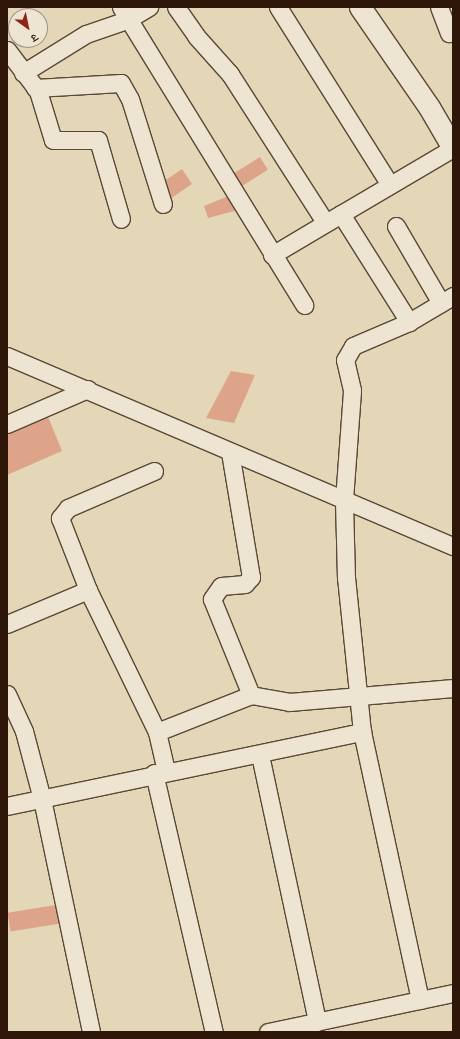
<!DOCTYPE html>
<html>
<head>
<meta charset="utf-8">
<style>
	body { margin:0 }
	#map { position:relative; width:460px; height:1039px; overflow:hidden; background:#e4d7b8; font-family:"IM FELL DW Pica","Noto Serif Devanagari",serif }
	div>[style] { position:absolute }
	.building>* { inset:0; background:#dda489; transform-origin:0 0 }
	.roads { filter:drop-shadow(1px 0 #5c4635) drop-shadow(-1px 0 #5c4635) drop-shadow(0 1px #5c4635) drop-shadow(0 -1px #5c4635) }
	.minor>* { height:17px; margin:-8.5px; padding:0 8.5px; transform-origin:8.5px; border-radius:8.5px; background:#ede5d1 }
	.tertiary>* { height:21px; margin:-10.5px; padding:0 10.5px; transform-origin:10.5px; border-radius:10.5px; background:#ede5d1 }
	span { translate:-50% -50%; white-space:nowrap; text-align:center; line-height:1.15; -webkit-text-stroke:4px #ede5d1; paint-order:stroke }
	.frame { position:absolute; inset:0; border:8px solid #2e1609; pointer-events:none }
	.north { position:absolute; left:8px; top:8px; width:40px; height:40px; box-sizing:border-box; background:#ede5d1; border:1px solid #a19281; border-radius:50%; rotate:147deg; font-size:11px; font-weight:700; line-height:16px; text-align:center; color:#2e1609 }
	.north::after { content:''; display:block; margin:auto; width:14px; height:18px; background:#8f2418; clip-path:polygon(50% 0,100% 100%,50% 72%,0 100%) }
</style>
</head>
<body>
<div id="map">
	<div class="building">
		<div style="left:260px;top:157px;width:15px;height:34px;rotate:58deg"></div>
		<div style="left:182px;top:169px;width:18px;height:25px;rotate:56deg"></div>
		<div style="clip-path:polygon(231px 195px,238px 210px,208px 218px,204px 206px)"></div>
		<div style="clip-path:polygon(231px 371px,255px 375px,234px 423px,206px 418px)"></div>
		<div style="clip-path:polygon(47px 414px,62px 451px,7px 475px,7px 431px)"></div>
		<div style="left:56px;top:905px;width:19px;height:49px;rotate:81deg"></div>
	</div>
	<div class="roads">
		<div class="minor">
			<div style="left:121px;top:7px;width:350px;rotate:58.4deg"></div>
			<div style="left:176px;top:7px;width:35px;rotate:55deg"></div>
			<div style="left:196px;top:36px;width:51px;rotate:48.2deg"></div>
			<div style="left:230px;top:74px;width:176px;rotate:57.3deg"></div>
			<div style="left:278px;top:7px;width:210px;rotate:57.8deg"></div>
			<div style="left:439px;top:7px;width:28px;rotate:69deg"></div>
			<div style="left:7px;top:50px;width:51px;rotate:52.9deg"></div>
			<div style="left:38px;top:91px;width:51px;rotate:73deg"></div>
			<div style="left:53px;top:140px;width:45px"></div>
			<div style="left:98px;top:140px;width:82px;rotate:73.8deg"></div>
			<div style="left:23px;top:73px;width:74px;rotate:-31.8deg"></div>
			<div style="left:86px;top:34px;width:43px;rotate:-18.9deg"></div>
			<div style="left:127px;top:20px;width:26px;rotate:-31deg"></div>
			<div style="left:35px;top:88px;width:86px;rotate:-3.3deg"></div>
			<div style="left:121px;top:83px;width:18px;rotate:61deg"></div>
			<div style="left:130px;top:99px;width:110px;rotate:72.6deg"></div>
			<div style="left:341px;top:214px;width:130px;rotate:-30.5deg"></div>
			<div style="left:396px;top:226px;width:89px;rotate:59.7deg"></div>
			<div style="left:272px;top:255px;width:80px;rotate:-30.7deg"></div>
			<div style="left:341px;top:214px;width:128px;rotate:57.8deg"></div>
			<div style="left:7px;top:356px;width:485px;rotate:23.1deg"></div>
			<div style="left:7px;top:424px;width:88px;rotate:-23.4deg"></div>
			<div style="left:230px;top:452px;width:127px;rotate:80.5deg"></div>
			<div style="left:251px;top:577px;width:9px;rotate:131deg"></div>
			<div style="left:245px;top:584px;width:24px;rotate:175deg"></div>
			<div style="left:221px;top:586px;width:16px;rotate:125deg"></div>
			<div style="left:212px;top:599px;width:104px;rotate:67.9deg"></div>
			<div style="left:154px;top:471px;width:94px;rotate:156.7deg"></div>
			<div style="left:68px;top:508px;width:13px;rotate:129deg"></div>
			<div style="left:60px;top:518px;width:77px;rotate:68.7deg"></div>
			<div style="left:88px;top:590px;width:158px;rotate:64.1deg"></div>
			<div style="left:157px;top:732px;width:40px;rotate:77deg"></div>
			<div style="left:7px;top:624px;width:88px;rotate:-22.8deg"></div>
			<div style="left:7px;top:694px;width:41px;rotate:65.3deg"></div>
			<div style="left:24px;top:731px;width:70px;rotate:75.2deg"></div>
			<div style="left:42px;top:799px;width:238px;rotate:78.1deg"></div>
			<div style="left:157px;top:732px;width:101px;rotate:-21.5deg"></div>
			<div style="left:251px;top:695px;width:39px;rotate:10deg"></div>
			<div style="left:289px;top:702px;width:165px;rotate:-4.9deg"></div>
			<div style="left:260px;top:755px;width:273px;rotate:77.9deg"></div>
			<div style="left:154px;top:773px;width:266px;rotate:77deg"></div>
			<div style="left:7px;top:806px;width:363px;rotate:-11.8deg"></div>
			<div style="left:420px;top:1000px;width:274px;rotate:-102.2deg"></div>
			<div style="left:362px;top:732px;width:155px;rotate:-95.9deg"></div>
			<div style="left:346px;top:578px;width:78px;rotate:-91.5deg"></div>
			<div style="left:344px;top:500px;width:110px;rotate:-85.8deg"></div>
			<div style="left:352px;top:390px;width:31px;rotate:-103deg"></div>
			<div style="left:345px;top:360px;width:16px;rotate:-60deg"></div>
			<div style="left:353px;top:346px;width:61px;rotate:-23.2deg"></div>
			<div style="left:409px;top:322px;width:51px;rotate:-30.6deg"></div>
			<div style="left:268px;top:1032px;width:189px;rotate:-11.9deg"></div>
		</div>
		<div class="tertiary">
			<div style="left:360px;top:7px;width:121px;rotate:55.4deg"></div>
			<div style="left:429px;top:107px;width:48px;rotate:59.7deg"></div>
		</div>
	</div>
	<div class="frame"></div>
	<div class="north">उ</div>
</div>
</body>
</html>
